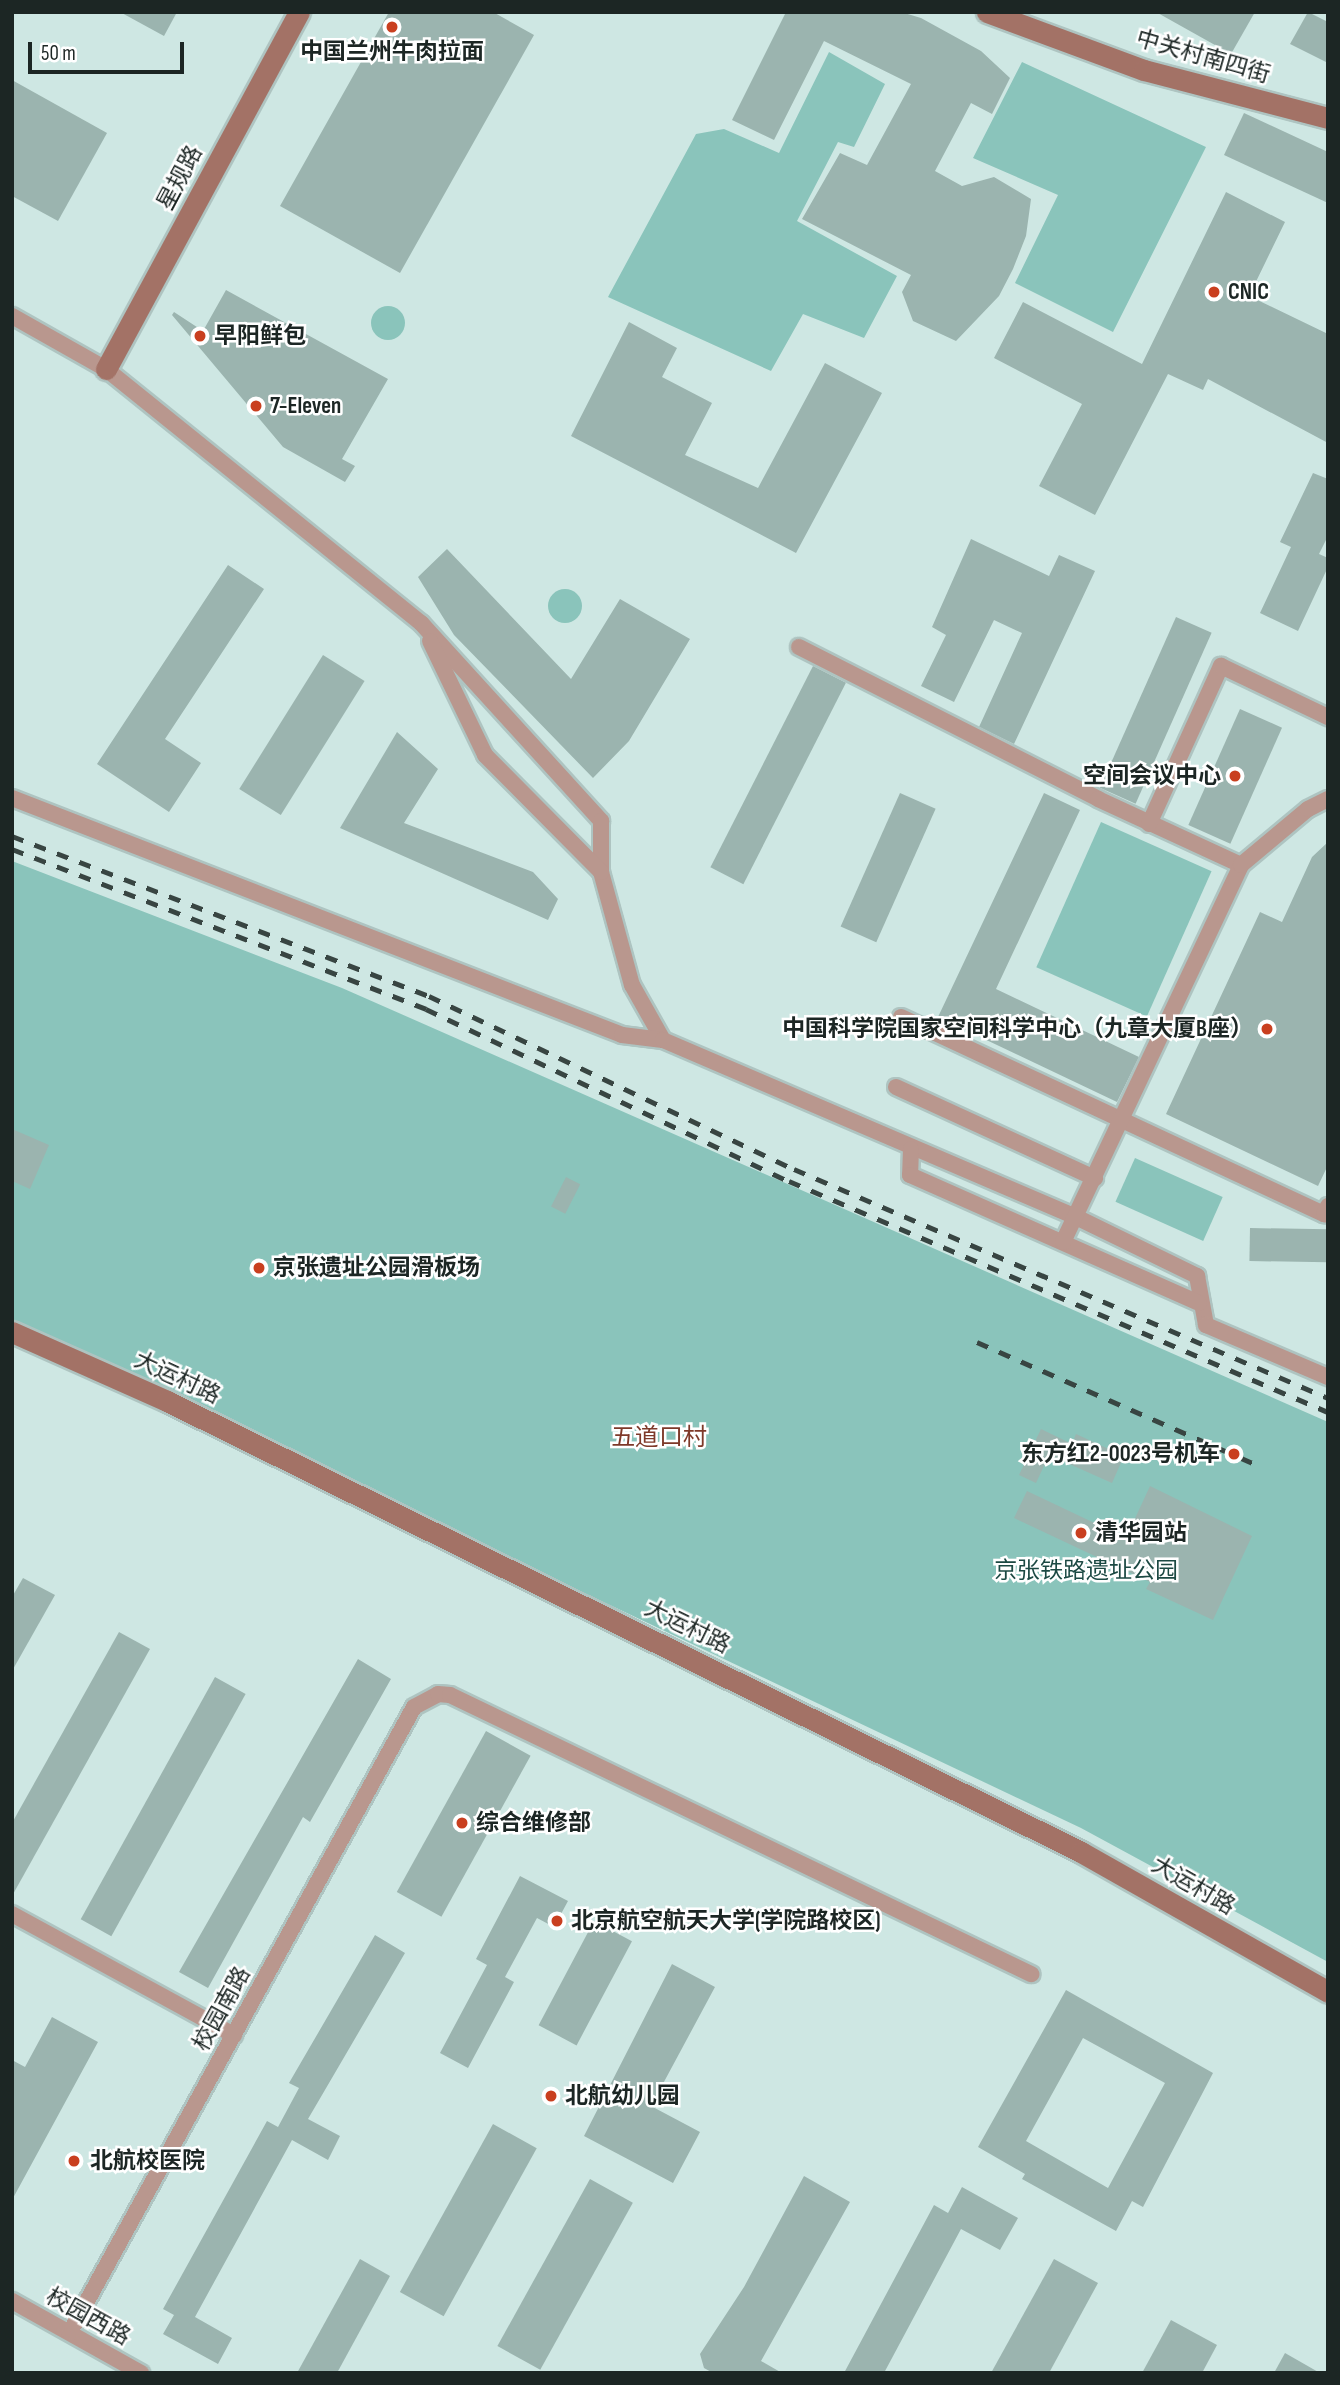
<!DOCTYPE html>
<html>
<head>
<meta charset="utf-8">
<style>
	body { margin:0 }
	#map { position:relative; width:1340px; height:2385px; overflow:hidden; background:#cee7e3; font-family:"Sofia Sans Condensed","Noto Sans SC",sans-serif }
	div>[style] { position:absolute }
	.green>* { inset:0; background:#8ac4bb; transform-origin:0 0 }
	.round { border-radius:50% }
	.building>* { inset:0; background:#9bb4af; transform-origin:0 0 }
	.roads { filter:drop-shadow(2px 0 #aec4c1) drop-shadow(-2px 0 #aec4c1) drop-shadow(0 2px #aec4c1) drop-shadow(0 -2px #aec4c1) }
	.street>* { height:16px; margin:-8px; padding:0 8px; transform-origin:8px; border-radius:8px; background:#b9978e }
	.secondary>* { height:21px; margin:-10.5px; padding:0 10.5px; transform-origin:10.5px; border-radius:10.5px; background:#a37266 }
	.rail>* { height:5px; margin-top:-2.5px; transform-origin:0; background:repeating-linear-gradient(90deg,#384542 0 12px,transparent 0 24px) }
	.dots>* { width:19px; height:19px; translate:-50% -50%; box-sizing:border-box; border:4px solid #fff; border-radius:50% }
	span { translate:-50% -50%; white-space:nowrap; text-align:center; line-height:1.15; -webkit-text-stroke:5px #fff; paint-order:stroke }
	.poi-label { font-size:23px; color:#1c2624; font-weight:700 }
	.left { translate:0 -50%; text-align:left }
	.right { translate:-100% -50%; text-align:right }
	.street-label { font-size:23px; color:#1c2624 }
	.park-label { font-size:23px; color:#1c4943 }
	.neighbourhood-label { font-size:24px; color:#7e3929 }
	.frame { position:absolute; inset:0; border:14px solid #1c2624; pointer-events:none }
	.scale { position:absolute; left:28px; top:42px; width:156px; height:32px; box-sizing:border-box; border:4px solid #1c2624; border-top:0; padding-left:9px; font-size:21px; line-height:24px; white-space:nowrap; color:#1c2624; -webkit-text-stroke:5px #fff; paint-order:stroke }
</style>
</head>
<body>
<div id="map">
	<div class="green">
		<div style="clip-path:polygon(829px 52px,885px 84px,854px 147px,838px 142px,797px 221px,897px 276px,864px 338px,803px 314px,771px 371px,608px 297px,696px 134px,724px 129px,779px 153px)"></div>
		<div style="clip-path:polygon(1022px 62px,1206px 147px,1113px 332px,1015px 283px,1058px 195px,973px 158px)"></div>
		<div class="round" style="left:371px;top:306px;width:34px;height:34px"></div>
		<div class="round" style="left:548px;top:589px;width:34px;height:34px"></div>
		<div style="left:1101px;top:822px;width:121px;height:159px;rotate:24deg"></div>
		<div style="clip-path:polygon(12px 861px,342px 988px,1328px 1422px,1328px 1962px,1081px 1828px,12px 1322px)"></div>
		<div style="left:1135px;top:1158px;width:96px;height:48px;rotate:24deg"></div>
	</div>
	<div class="building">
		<div style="clip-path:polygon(120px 12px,177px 12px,164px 36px)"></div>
		<div style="clip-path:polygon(389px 12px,493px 12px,534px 35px,400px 273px,280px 206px)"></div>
		<div style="clip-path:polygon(786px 12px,901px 12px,921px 18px,981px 51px,1010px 78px,992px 114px,971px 103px,935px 171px,962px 186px,994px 177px,1031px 199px,1026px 236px,1013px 269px,999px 296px,956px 341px,913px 321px,902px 292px,911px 275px,802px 219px,840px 153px,867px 165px,911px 84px,824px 41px,774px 140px,732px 120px)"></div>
		<div style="clip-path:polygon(1156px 12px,1255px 12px,1231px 54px)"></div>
		<div style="clip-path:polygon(1308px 12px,1328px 22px,1328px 63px,1290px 44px)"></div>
		<div style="clip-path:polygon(12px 80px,107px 133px,58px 221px,12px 196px)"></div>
		<div style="clip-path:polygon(1244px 113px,1328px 152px,1328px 203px,1224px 155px)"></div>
		<div style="clip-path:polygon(1226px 192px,1285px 222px,1249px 296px,1328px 334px,1328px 443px,1208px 379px,1203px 390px,1168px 374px,1095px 515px,1039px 486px,1082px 404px,994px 358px,1023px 302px,1142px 364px)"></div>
		<div style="clip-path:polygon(226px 290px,388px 379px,342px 459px,355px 466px,345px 482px,283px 447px,172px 315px,174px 312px,203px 331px)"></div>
		<div style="clip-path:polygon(629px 322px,677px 348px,662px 377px,712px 403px,685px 455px,758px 488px,825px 363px,882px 393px,796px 553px,571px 436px)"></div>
		<div style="clip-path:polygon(1313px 473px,1328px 479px,1328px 536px,1319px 554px,1328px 558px,1328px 567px,1298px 631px,1260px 613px,1291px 547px,1280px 542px)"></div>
		<div style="clip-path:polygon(971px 539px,1049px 576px,1059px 555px,1095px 571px,1014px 744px,979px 727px,1022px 633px,994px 620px,954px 702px,921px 686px,946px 635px,932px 627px)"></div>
		<div style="clip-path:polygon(447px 549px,571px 679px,620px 599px,690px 639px,629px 741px,593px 778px,454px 635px,418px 577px)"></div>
		<div style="clip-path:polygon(228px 565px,264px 589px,165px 739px,201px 763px,169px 812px,97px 764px)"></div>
		<div style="left:1176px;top:617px;width:39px;height:187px;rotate:24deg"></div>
		<div style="left:323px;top:655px;width:49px;height:158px;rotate:32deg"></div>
		<div style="left:813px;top:666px;width:37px;height:226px;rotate:27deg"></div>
		<div style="left:1240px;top:709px;width:46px;height:127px;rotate:24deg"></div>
		<div style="clip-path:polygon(397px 732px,438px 769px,404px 823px,533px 872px,558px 899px,548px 920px,340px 828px)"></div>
		<div style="left:900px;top:793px;width:39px;height:146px;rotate:24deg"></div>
		<div style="clip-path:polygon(1044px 793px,1080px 810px,996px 989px,1139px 1057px,1117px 1102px,938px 1017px)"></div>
		<div style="clip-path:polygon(1328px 842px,1328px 1165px,1318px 1186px,1166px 1114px,1260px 912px,1282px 922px,1312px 857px)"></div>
		<div style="clip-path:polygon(12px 1129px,49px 1145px,30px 1189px,12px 1181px)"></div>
		<div style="left:566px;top:1177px;width:16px;height:33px;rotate:27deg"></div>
		<div style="left:1250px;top:1228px;width:78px;height:33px;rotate:1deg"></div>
		<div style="clip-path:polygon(1041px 1429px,1072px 1444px,1076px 1434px,1124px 1456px,1112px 1483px,1049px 1455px,1036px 1483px,1019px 1475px)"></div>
		<div style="clip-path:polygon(1150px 1486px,1252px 1536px,1213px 1620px,1146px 1589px,1150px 1582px,1014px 1518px,1027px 1491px,1126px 1538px)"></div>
		<div style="clip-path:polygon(23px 1578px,55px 1595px,12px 1671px,12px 1597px)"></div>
		<div style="clip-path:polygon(119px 1632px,150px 1649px,12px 1896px,12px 1823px)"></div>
		<div style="clip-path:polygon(358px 1659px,391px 1679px,310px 1822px,303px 1817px,208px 1988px,179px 1972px)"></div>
		<div style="left:215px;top:1677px;width:35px;height:277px;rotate:29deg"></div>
		<div style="left:486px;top:1731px;width:51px;height:184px;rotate:29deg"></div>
		<div style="clip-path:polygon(520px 1876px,568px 1901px,554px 1927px,537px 1918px,505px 1977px,514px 1982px,468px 2068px,440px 2053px,487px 1965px,476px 1959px)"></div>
		<div style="left:594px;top:1921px;width:43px;height:118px;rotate:28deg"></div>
		<div style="clip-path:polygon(375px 1935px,405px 1953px,308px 2119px,340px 2136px,328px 2160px,292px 2140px,195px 2317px,232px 2338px,218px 2364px,163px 2334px,174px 2315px,163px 2309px,267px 2121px,278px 2127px,299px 2088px,289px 2083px)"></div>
		<div style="clip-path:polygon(672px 1964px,715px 1987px,651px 2106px,700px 2132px,673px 2183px,584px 2136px)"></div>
		<div style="clip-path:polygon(evenodd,1066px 1990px,1213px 2073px,1143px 2207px,1132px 2201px,1116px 2231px,1022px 2179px,1025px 2174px,978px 2147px,1066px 1990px,1083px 2038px,1165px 2083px,1108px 2188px,1026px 2141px,1083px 2038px)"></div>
		<div style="clip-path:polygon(52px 2017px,98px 2042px,12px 2200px,12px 2060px,25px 2067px)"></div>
		<div style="left:493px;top:2124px;width:50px;height:192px;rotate:29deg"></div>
		<div style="clip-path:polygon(804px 2176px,850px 2202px,761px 2361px,782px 2373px,713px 2373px,704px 2368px,700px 2354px,744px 2287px)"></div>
		<div style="left:590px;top:2179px;width:49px;height:191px;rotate:29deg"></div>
		<div style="clip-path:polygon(962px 2187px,1018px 2218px,1000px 2250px,961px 2229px,884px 2373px,844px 2373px,934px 2205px,948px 2213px)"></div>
		<div style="clip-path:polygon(360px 2259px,390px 2276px,337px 2373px,297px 2373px)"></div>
		<div style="clip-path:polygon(1054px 2259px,1098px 2283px,1049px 2373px,991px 2373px)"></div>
		<div style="clip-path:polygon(1171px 2320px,1217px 2345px,1202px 2373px,1142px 2373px)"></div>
		<div style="clip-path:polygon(1285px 2353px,1320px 2373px,1274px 2373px)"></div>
	</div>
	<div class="roads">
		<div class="street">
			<div style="left:12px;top:316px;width:108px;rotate:29.4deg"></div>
			<div style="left:106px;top:369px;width:405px;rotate:38.9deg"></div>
			<div style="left:421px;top:623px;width:268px;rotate:47.7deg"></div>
			<div style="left:601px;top:821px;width:51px;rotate:90deg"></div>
			<div style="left:601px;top:872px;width:117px;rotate:74.7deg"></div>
			<div style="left:632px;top:985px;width:63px;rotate:60.6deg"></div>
			<div style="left:430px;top:641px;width:127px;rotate:64.2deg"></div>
			<div style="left:485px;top:755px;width:165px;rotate:45.2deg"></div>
			<div style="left:799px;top:647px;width:335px;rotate:26.9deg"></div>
			<div style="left:1098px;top:799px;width:157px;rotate:24.8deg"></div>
			<div style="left:12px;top:798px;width:654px;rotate:21.23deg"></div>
			<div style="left:622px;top:1035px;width:41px;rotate:7deg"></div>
			<div style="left:663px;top:1040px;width:449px;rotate:23.2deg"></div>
			<div style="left:1076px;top:1217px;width:135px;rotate:26deg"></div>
			<div style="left:1197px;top:1276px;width:50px;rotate:79.6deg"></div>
			<div style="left:1206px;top:1325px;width:133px;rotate:23.1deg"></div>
			<div style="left:1149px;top:824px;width:174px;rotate:-65.5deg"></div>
			<div style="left:1221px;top:666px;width:119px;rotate:25.5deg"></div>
			<div style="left:901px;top:1017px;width:467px;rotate:25deg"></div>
			<div style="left:1324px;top:1214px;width:9px;rotate:-63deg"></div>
			<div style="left:896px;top:1087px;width:219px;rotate:24.6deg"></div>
			<div style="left:911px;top:1149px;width:26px;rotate:92deg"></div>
			<div style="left:910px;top:1175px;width:316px;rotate:23.9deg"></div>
			<div style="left:1063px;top:1242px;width:417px;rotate:-64.7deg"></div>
			<div style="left:1241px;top:865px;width:87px;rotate:-39.9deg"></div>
			<div style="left:1308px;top:809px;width:22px;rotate:-27deg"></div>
			<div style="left:12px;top:1914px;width:253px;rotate:28.6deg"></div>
			<div style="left:12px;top:2301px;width:148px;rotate:29.2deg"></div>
			<div style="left:70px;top:2332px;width:713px;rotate:-61.17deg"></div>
			<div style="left:414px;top:1707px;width:27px;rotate:-28deg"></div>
			<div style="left:438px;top:1694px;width:12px;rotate:5deg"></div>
			<div style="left:450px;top:1695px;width:645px;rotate:25.65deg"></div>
		</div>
		<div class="secondary">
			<div style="left:987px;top:12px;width:167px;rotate:20.3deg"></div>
			<div style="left:1144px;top:70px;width:190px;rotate:14.6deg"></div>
			<div style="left:106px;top:369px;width:406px;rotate:-61.6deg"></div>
			<div style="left:12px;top:1332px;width:170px;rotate:24deg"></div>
			<div style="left:167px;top:1401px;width:1019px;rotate:26.26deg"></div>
			<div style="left:1081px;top:1852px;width:284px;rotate:29.5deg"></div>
		</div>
	</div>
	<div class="rail">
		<div style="left:12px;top:836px;width:447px;rotate:21deg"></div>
		<div style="left:429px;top:996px;width:404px;rotate:25.4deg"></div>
		<div style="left:794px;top:1169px;width:581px;rotate:23.21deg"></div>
		<div style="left:12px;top:849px;width:444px;rotate:21.1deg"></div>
		<div style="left:426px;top:1009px;width:402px;rotate:25.4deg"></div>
		<div style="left:789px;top:1181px;width:586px;rotate:23.2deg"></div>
		<div style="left:977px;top:1342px;width:311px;rotate:23.7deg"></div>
	</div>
	<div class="dots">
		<div style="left:392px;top:27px;background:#c93f1f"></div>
		<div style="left:1214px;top:292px;background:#c93f1f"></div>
		<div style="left:200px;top:336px;background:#c93f1f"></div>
		<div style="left:256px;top:406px;background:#c93f1f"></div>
		<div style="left:1235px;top:776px;background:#c93f1f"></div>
		<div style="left:1267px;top:1029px;background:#c93f1f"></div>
		<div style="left:259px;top:1268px;background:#c93f1f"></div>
		<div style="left:1234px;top:1454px;background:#c93f1f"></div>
		<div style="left:1081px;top:1533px;background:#c93f1f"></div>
		<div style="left:462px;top:1823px;background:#c93f1f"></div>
		<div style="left:557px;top:1921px;background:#c93f1f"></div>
		<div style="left:551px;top:2096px;background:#c93f1f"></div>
		<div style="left:74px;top:2161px;background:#c93f1f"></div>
	</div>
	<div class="poi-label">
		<span style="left:392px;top:52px">中国兰州牛肉拉面</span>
		<span class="left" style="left:1228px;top:292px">CNIC</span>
		<span class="left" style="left:214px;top:336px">早阳鲜包</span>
		<span class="left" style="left:270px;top:406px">7-Eleven</span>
		<span class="right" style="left:1221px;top:776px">空间会议中心</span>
		<span class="right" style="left:1253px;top:1029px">中国科学院国家空间科学中心（九章大厦B座）</span>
		<span class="left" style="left:273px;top:1268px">京张遗址公园滑板场</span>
		<span class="right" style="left:1220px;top:1454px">东方红2-0023号机车</span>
		<span class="left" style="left:1095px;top:1533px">清华园站</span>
		<span class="left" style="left:476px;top:1823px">综合维修部</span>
		<span class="left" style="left:571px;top:1921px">北京航空航天大学(学院路校区)</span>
		<span class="left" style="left:565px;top:2096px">北航幼儿园</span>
		<span class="left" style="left:90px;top:2161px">北航校医院</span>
	</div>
	<div class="street-label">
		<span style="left:1203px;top:57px;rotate:16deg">中关村南四街</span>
		<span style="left:180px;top:178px;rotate:-62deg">星规路</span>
		<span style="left:177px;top:1378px;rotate:25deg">大运村路</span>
		<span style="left:687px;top:1627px;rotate:26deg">大运村路</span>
		<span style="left:1193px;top:1886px;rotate:30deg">大运村路</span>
		<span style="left:222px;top:2009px;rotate:-61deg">校园南路</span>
		<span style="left:88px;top:2317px;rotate:29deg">校园西路</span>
	</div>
	<div class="park-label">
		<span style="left:1086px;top:1571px">京张铁路遗址公园</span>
	</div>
	<div class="neighbourhood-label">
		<span style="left:659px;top:1438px">五道口村</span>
	</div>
	<div class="frame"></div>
	<div class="scale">50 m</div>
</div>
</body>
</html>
